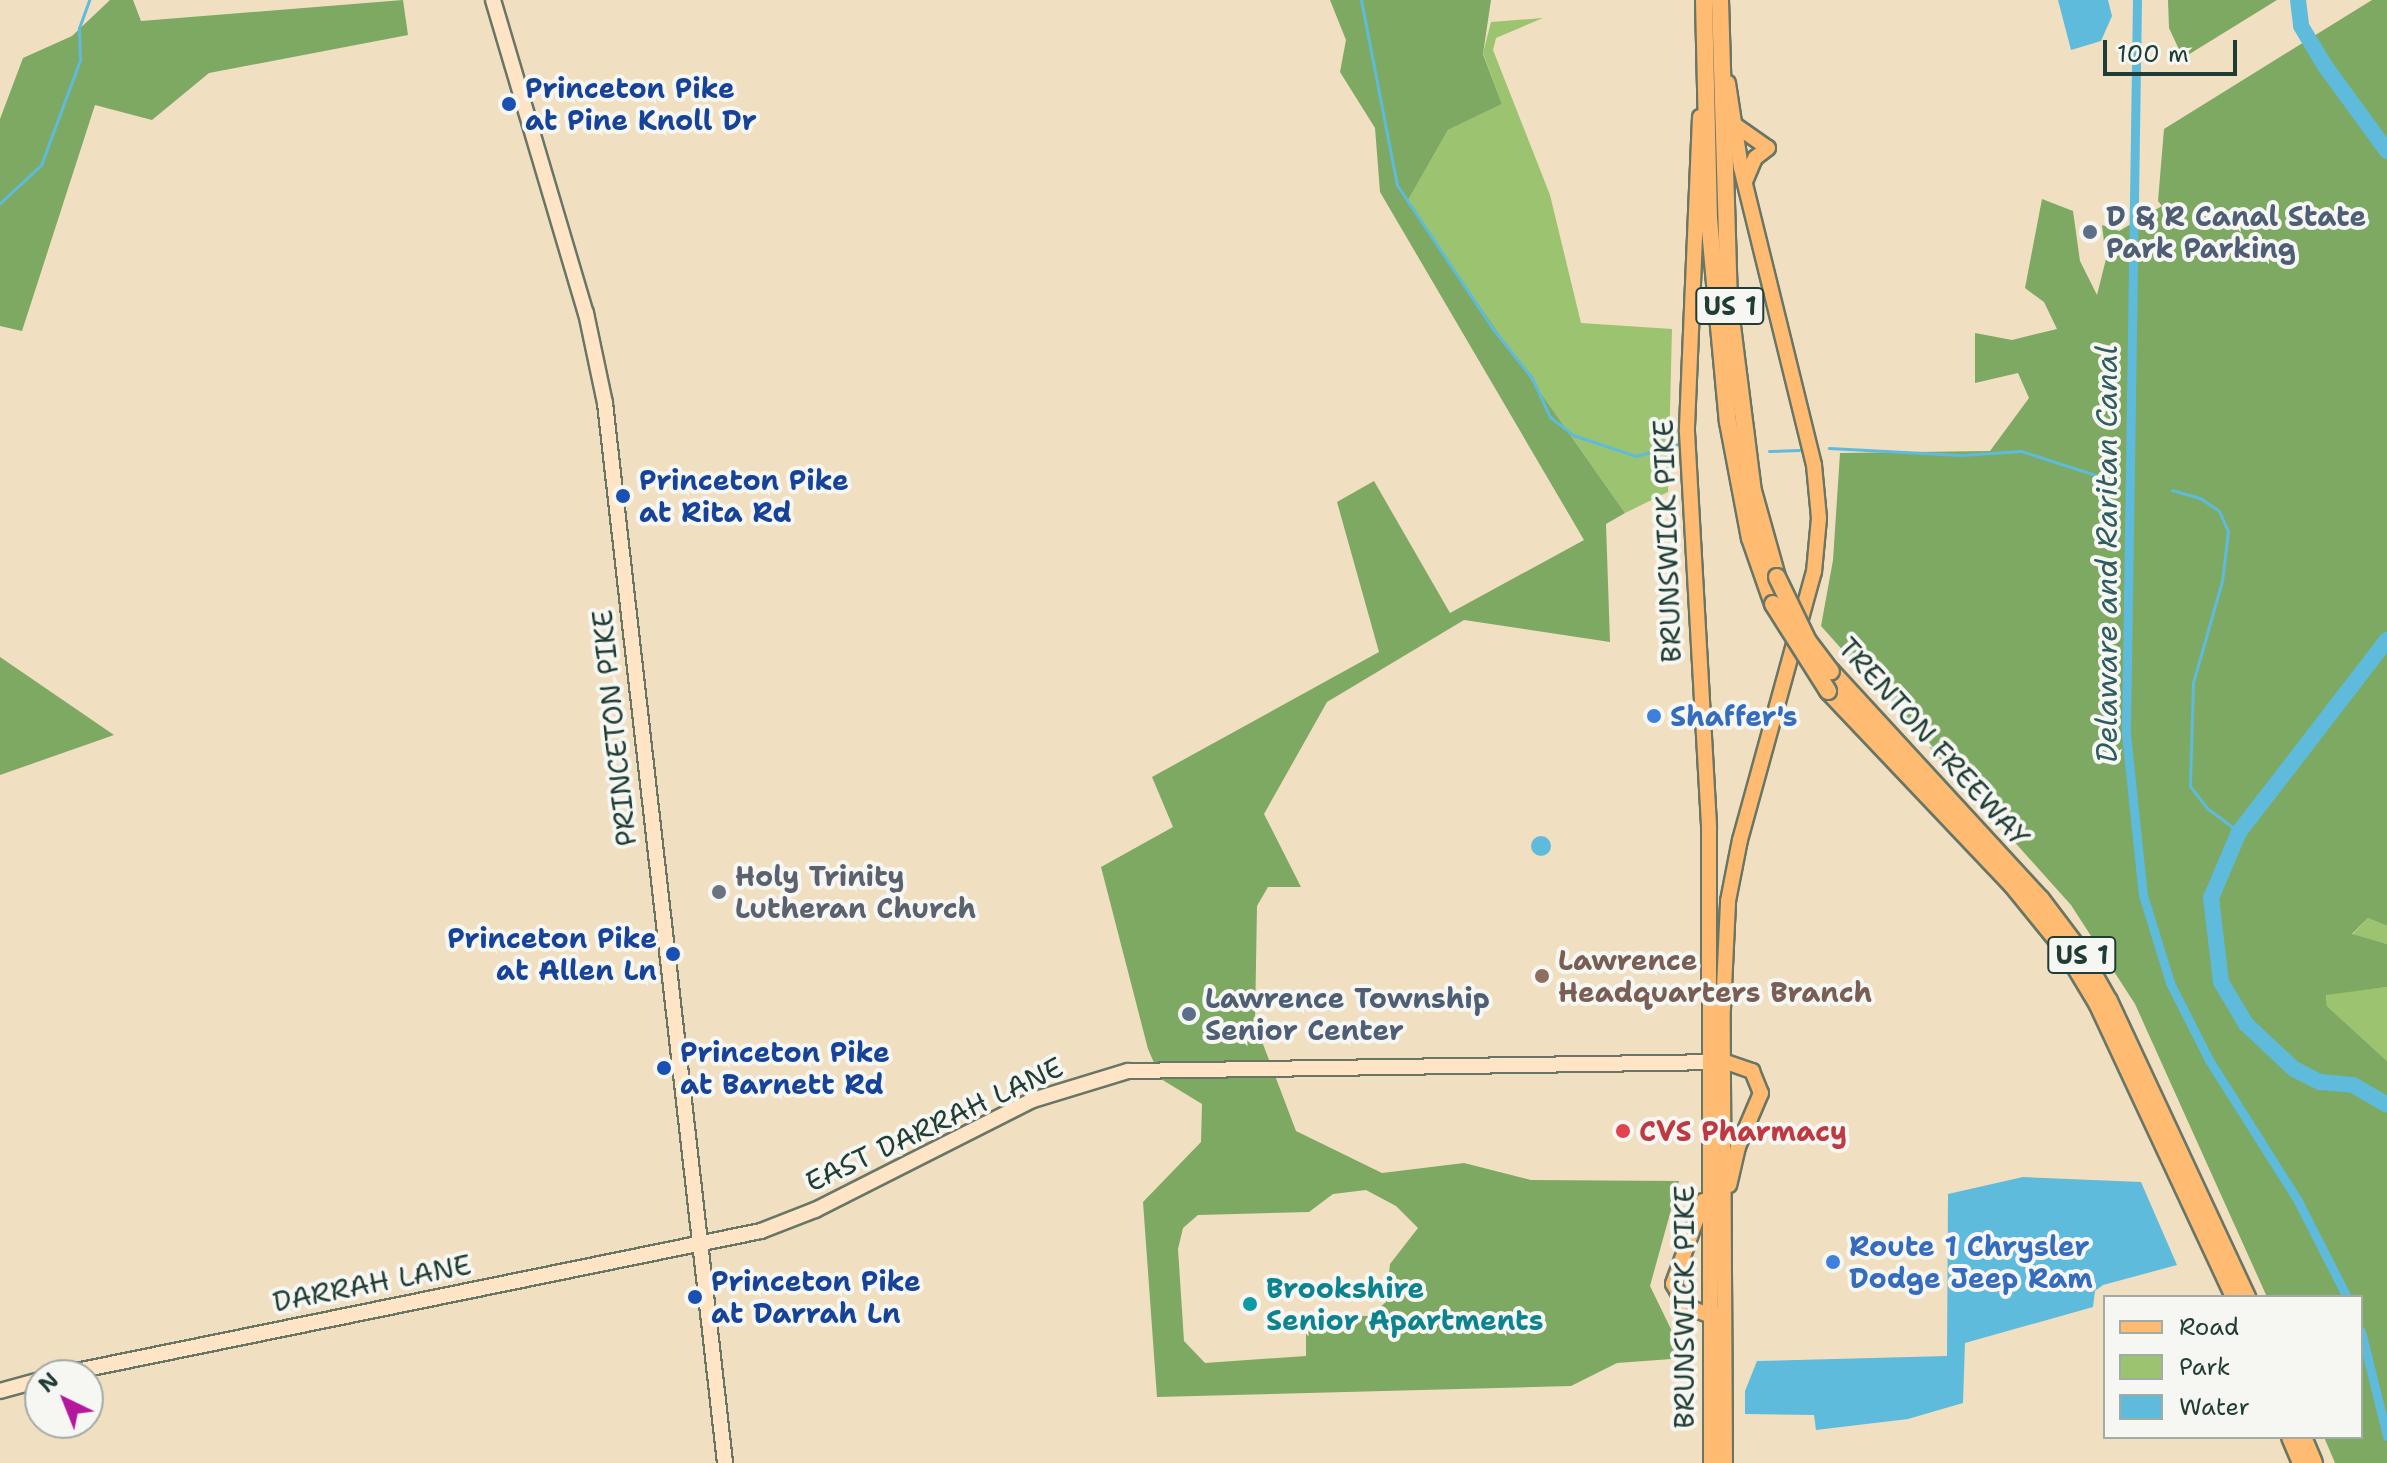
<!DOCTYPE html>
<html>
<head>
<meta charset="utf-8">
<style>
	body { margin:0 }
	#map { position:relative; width:2387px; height:1463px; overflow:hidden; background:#f1dfc2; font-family:"Shantell Sans",sans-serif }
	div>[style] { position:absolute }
	.green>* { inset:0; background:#9cc36f }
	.forest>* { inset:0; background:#7da962 }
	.water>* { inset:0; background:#5ebbdc }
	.round { border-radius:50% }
	.stream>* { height:3px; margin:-1.5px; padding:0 1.5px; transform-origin:1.5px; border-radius:1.5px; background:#5ebbdc }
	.canal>* { height:9px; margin:-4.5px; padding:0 4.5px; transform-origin:4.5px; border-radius:4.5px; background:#5ebbdc }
	.river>* { height:16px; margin:-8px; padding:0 8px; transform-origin:8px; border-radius:8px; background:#5ebbdc }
	.roads { filter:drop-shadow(2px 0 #687666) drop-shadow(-2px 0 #687666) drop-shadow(0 2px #687666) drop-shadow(0 -2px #687666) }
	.secondary>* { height:14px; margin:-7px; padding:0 7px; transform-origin:7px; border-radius:7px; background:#ffe4c6 }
	.primary>* { height:14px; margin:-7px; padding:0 7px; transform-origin:7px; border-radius:7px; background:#febb71 }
	.highway>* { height:16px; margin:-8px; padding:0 8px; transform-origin:8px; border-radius:8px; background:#febb71 }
	.bridges { filter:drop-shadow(2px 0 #687666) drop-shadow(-2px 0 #687666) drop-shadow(0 2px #687666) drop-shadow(0 -2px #687666) }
	.highway-bridge>* { height:16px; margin:-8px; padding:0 8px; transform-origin:8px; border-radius:8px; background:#febb71 }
	.dots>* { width:22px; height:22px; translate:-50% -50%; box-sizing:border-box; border:4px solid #f6f6f2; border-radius:50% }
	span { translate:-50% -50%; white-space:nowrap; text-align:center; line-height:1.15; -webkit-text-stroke:8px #f6f6f2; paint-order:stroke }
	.shield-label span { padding:2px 6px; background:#f6f6f2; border:2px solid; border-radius:6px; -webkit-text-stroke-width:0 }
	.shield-label { font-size:26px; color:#1f3d34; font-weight:700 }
	.transit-label { font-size:28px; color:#164399; font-weight:700 }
	.left { translate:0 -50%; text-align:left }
	.right { translate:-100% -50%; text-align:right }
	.service-label { font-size:28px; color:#4e5e75; font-weight:700 }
	.street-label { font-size:28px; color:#1f3d34 }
	.shop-label { font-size:28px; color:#366cbe; font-weight:700 }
	.worship-label { font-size:28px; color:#5b616d; font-weight:700 }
	.education-label { font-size:28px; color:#785e54; font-weight:700 }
	.health-label { font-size:28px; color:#be3a42; font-weight:700 }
	.culture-label { font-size:28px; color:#0d838f; font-weight:700 }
	.water-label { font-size:30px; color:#2f5c5e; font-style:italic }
	.legend { position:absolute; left:2103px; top:1295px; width:260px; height:144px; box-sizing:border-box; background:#f6f6f2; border:2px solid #a0aca6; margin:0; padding:10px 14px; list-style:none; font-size:24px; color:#1f3d34 }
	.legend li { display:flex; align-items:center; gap:16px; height:40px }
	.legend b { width:40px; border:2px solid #a0aca6 }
	.north { position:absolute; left:24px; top:1359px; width:80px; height:80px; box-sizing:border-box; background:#f6f6f2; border:2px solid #a0aca6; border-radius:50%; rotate:317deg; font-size:22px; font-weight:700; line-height:32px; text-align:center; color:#1f3d34 }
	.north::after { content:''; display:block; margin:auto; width:28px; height:36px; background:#b5179e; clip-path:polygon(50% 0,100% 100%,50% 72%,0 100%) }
	.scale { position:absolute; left:2103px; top:40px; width:134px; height:36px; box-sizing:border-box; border:4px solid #1f3d34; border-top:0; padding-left:10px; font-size:24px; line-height:28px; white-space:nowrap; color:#1f3d34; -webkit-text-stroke:6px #f6f6f2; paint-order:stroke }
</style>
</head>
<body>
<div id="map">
	<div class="green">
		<div style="clip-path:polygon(1543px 18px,1496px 38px,1493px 50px,1550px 195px,1581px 323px,1672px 329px,1668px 492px,1625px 513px,1407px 202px,1448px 130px,1502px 104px,1483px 53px,1491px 22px)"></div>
		<div style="clip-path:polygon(2368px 918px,2387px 926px,2387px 944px,2352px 935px)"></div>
		<div style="clip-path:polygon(2387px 987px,2387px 1061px,2327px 1006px,2326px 994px)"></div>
	</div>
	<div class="forest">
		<div style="clip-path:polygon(110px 0,133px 0,141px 21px,403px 0,408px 35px,209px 73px,152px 120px,95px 105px,22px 331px,0 326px,0 119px,23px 58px,72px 36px)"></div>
		<div style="clip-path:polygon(evenodd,1330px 0,1491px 0,1483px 54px,1502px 104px,1448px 130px,1407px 202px,1625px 513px,1606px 524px,1610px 642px,1464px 620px,1327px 702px,1264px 814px,1301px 887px,1268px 887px,1257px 906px,1255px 1023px,1296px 1131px,1382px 1173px,1464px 1163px,1531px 1180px,1679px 1181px,1650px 1286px,1685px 1358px,1617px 1363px,1571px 1386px,1157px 1397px,1143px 1202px,1201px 1142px,1202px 1104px,1161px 1079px,1148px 1049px,1101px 867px,1173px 827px,1152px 777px,1379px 652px,1337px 502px,1374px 481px,1450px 613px,1584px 540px,1380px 192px,1375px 128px,1340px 72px,1346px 40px,1330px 0,1366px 1190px,1396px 1206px,1418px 1228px,1390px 1264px,1386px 1302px,1370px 1316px,1322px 1315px,1306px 1328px,1306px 1356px,1205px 1363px,1184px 1341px,1178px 1249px,1183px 1228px,1198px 1215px,1309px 1212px,1333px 1194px,1366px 1190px)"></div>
		<div style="clip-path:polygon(2168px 0,2277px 0,2183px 58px,2169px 28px)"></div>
		<div style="clip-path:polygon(2372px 0,2387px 0,2387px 926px,2368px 918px,2352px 934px,2387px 944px,2387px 987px,2326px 995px,2327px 1006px,2387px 1061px,2387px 1463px,2335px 1463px,2324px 1437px,2361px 1437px,2361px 1297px,2267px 1297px,2135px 1004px,2071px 905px,1821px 626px,1833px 560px,1840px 453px,1990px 451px,2029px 398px,2018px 373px,1975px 383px,1975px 333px,2012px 340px,2057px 329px,2044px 302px,2025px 288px,2042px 199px,2073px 211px,2080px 261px,2097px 295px,2106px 259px,2102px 225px,2119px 231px,2162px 206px,2158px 201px,2164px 129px)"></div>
		<div style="clip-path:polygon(0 657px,114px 735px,0 775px)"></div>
	</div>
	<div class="water">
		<div style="clip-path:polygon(2058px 0,2108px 0,2112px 16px,2101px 41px,2071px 50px)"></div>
		<div class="round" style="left:1531px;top:836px;width:20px;height:20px"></div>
		<div style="clip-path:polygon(2023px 1177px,2141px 1182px,2177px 1265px,2103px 1285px,2095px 1291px,2093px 1307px,1965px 1343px,1963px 1403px,1908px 1419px,1816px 1430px,1814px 1415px,1745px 1414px,1745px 1391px,1757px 1361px,1947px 1356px,1948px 1194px)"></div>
	</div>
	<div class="stream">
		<div style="left:1361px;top:0;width:188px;rotate:79deg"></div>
		<div style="left:1397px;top:185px;width:173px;rotate:56.3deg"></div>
		<div style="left:1493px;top:329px;width:63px;rotate:51.5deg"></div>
		<div style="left:1532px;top:378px;width:43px;rotate:65.2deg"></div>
		<div style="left:1550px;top:417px;width:29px;rotate:38deg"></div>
		<div style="left:1573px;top:435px;width:66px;rotate:18.4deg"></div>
		<div style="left:1636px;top:456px;width:48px;rotate:-15.8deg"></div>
		<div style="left:0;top:203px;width:56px;rotate:-42.8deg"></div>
		<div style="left:41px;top:165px;width:112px;rotate:-69.6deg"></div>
		<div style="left:80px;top:60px;width:32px;rotate:-92deg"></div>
		<div style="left:79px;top:28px;width:30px;rotate:-70deg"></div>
		<div style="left:1829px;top:448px;width:132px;rotate:3deg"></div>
		<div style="left:1961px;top:455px;width:60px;rotate:-3.8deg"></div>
		<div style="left:2021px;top:451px;width:82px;rotate:17.8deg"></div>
		<div style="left:1769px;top:451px;width:30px;rotate:-2deg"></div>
		<div style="left:2172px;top:490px;width:29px;rotate:16deg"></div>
		<div style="left:2200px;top:498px;width:23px;rotate:34deg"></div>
		<div style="left:2219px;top:511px;width:22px;rotate:66deg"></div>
		<div style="left:2228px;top:531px;width:50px;rotate:96.8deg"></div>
		<div style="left:2222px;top:581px;width:106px;rotate:105.9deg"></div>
		<div style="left:2193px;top:683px;width:103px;rotate:91.7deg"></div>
		<div style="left:2190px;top:786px;width:28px;rotate:52deg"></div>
		<div style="left:2207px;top:808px;width:40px;rotate:37deg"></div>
	</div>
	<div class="canal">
		<div style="left:2137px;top:0;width:734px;rotate:90.86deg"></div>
		<div style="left:2126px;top:734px;width:162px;rotate:84deg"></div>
		<div style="left:2143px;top:895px;width:92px;rotate:72.9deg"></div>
		<div style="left:2170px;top:983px;width:86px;rotate:63.1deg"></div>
		<div style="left:2209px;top:1060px;width:167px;rotate:57.7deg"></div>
		<div style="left:2298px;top:1201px;width:108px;rotate:63deg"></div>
		<div style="left:2361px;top:1331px;width:108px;rotate:76.1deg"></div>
	</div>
	<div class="river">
		<div style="left:2298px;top:0;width:26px;rotate:83deg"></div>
		<div style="left:2301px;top:26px;width:47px;rotate:59deg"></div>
		<div style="left:2325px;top:66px;width:105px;rotate:53.9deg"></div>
		<div style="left:2387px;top:640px;width:242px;rotate:127.6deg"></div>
		<div style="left:2239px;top:832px;width:72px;rotate:113deg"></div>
		<div style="left:2211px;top:898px;width:85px;rotate:83.2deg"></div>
		<div style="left:2221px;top:982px;width:49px;rotate:59.2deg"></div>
		<div style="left:2246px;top:1024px;width:66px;rotate:43.2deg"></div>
		<div style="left:2294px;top:1069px;width:29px;rotate:27deg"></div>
		<div style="left:2320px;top:1082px;width:33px;rotate:5deg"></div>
		<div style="left:2353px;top:1085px;width:39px;rotate:30deg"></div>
	</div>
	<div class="roads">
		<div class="secondary">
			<div style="left:493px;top:0;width:327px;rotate:73.5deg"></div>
			<div style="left:586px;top:313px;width:92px;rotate:78.1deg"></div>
			<div style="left:605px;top:403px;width:1067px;rotate:83.54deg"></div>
			<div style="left:57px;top:1375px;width:719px;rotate:-11.56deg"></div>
			<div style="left:761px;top:1231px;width:58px;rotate:-21.3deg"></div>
			<div style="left:815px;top:1210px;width:244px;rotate:-26.8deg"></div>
			<div style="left:1033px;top:1100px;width:99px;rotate:-17deg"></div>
			<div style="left:1128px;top:1071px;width:591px;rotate:-0.87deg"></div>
			<div style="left:0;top:1391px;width:41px;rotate:-15.4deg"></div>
		</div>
		<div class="primary">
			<div style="left:1700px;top:117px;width:315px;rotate:92.4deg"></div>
			<div style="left:1687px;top:432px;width:396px;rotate:86.8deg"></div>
			<div style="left:1709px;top:827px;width:636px;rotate:89.82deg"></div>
			<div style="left:1735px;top:125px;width:40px;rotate:34.9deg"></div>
			<div style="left:1768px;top:148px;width:16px;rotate:142deg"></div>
			<div style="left:1755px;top:158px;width:26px;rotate:113deg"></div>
			<div style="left:1723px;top:1061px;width:31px;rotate:19deg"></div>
			<div style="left:1752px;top:1071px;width:24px;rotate:68deg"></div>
			<div style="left:1761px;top:1093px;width:59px;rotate:113.1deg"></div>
			<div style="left:1738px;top:1147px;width:39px;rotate:103deg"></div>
			<div style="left:1703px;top:1201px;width:88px;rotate:109.9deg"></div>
			<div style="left:1673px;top:1284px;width:26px;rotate:59deg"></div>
			<div style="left:1686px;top:1306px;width:27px;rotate:22deg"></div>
			<div style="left:1725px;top:1463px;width:454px;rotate:-90.3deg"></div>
			<div style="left:1723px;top:1009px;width:108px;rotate:-87.3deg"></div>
			<div style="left:1728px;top:901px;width:62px;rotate:-78.9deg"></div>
			<div style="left:1740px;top:840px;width:278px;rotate:-74.6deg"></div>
			<div style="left:1814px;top:572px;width:54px;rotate:-84.7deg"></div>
			<div style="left:1819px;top:518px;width:53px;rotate:-95.4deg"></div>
			<div style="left:1814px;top:465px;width:306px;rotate:-103.8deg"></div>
			<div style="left:1741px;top:168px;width:86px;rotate:-98.7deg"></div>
		</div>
		<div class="highway">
			<div style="left:1704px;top:0;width:219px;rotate:88.7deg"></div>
			<div style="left:1709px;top:219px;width:204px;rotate:84.7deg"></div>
			<div style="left:1728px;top:422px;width:118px;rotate:79.3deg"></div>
			<div style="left:1750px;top:538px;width:70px;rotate:70.8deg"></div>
			<div style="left:1720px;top:0;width:302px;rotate:88.3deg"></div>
			<div style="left:1729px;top:302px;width:191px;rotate:82.8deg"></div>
			<div style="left:1753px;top:491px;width:89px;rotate:74.4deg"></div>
			<div style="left:1831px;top:671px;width:310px;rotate:47.4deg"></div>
			<div style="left:2041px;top:899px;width:66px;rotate:53deg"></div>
			<div style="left:2081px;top:952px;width:56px;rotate:60.3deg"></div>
			<div style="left:2109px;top:1001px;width:327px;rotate:65deg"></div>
			<div style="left:1828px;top:691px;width:267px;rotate:46.5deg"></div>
			<div style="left:2012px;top:885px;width:84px;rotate:50.8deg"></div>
			<div style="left:2065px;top:950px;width:64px;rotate:59deg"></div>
			<div style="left:2098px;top:1005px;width:322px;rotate:65deg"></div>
			<div style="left:2290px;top:1437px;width:28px;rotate:67deg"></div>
			<div style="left:2303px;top:1437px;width:28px;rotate:67deg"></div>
		</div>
	</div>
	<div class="bridges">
		<div class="highway-bridge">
			<div style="left:1777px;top:577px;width:71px;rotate:64.2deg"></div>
			<div style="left:1808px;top:641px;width:38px;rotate:53deg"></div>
			<div style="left:1773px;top:604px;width:103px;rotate:57.7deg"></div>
		</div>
	</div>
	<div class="dots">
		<div style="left:509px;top:104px;background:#1a4fb4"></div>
		<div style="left:2090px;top:232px;background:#5c6f8a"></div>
		<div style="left:623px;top:496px;background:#1a4fb4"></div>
		<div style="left:1654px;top:716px;background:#3f7fe0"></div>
		<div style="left:719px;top:892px;background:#6b7280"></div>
		<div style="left:673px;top:954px;background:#1a4fb4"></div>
		<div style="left:1542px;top:976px;background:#8d6e63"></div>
		<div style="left:1189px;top:1014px;background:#5c6f8a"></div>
		<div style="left:664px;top:1068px;background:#1a4fb4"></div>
		<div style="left:1623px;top:1131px;background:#e0444e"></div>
		<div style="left:1833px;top:1262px;background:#3f7fe0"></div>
		<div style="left:695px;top:1297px;background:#1a4fb4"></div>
		<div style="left:1250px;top:1304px;background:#0f9aa8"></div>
	</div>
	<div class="shield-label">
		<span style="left:1730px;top:306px">US 1</span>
		<span style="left:2082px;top:955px">US 1</span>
	</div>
	<div class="transit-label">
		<span class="left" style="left:525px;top:104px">Princeton Pike<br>at Pine Knoll Dr</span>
		<span class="left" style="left:639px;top:496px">Princeton Pike<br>at Rita Rd</span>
		<span class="right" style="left:657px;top:954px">Princeton Pike<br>at Allen Ln</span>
		<span class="left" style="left:680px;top:1068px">Princeton Pike<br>at Barnett Rd</span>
		<span class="left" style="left:711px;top:1297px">Princeton Pike<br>at Darrah Ln</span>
	</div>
	<div class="service-label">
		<span class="left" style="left:2106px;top:232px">D &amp; R Canal State<br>Park Parking</span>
		<span class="left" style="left:1205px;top:1014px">Lawrence Township<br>Senior Center</span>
	</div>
	<div class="street-label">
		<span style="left:1667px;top:541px;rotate:-92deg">BRUNSWICK PIKE</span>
		<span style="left:614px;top:728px;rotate:-96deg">PRINCETON PIKE</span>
		<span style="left:1934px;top:742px;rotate:48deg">TRENTON FREEWAY</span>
		<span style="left:934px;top:1124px;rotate:-25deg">EAST DARRAH LANE</span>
		<span style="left:372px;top:1283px;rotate:-11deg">DARRAH LANE</span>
		<span style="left:1684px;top:1307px;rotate:-90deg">BRUNSWICK PIKE</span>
	</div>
	<div class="shop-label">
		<span class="left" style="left:1670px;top:716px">Shaffer's</span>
		<span class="left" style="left:1849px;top:1262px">Route 1 Chrysler<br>Dodge Jeep Ram</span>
	</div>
	<div class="worship-label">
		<span class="left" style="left:735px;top:892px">Holy Trinity<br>Lutheran Church</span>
	</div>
	<div class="education-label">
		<span class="left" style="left:1558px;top:976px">Lawrence<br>Headquarters Branch</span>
	</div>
	<div class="health-label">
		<span class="left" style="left:1639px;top:1131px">CVS Pharmacy</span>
	</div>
	<div class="culture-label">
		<span class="left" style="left:1266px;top:1304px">Brookshire<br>Senior Apartments</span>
	</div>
	<div class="water-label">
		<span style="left:2107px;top:554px;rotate:-90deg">Delaware and Raritan Canal</span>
	</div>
	<ul class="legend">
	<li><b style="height:10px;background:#febb71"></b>Road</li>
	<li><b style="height:22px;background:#9cc36f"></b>Park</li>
	<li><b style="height:22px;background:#5ebbdc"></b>Water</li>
	</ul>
	<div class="north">N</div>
	<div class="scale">100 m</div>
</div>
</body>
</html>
